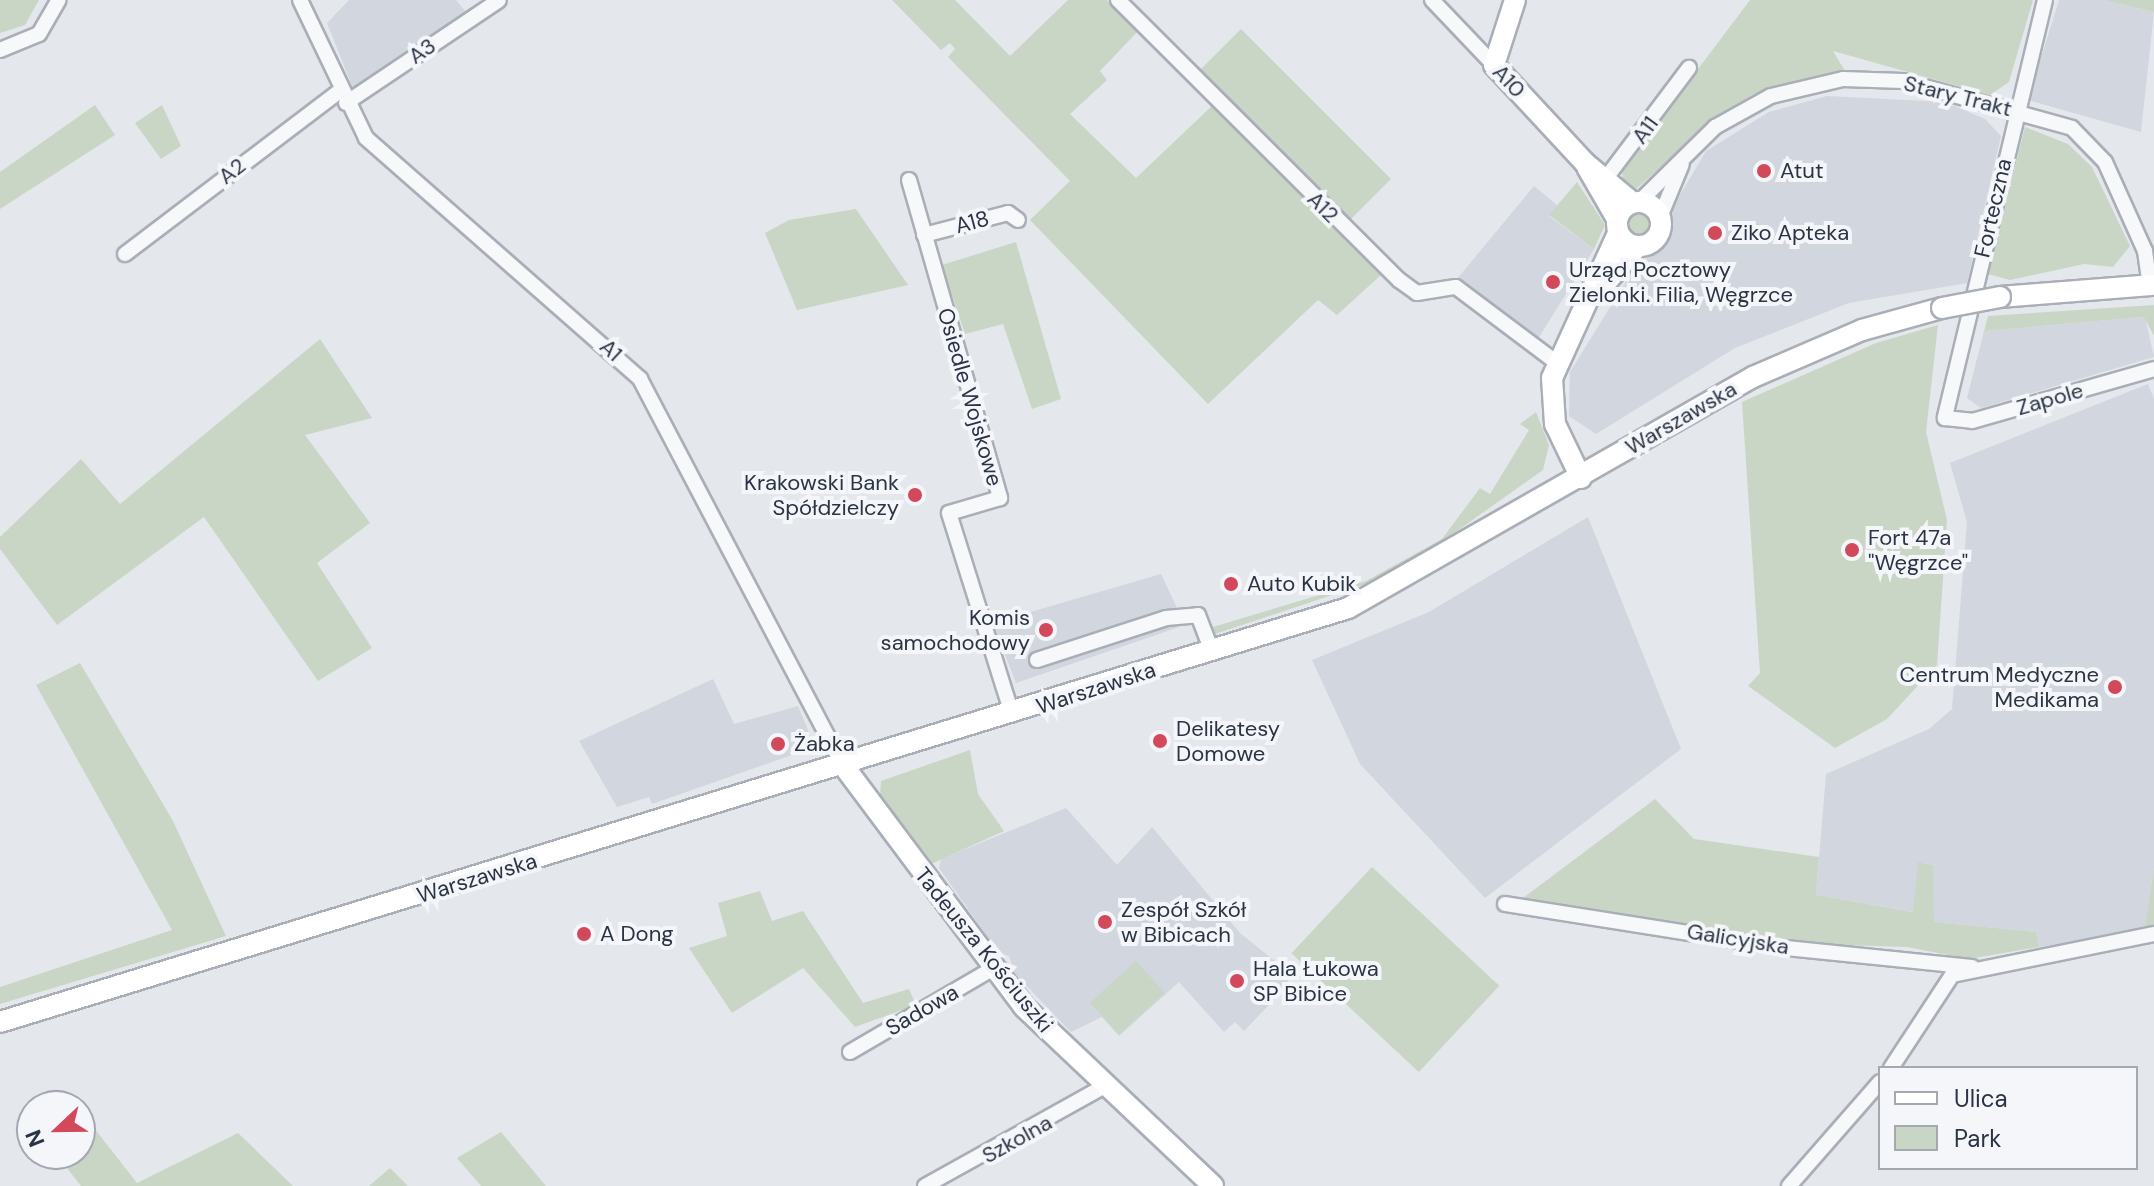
<!DOCTYPE html>
<html>
<head>
<meta charset="utf-8">
<style>
	body { margin:0 }
	#map { position:relative; width:2154px; height:1186px; overflow:hidden; background:#e4e7ec; font-family:"DM Sans",sans-serif }
	div>[style] { position:absolute }
	.built>* { inset:0; background:#d2d6de }
	.green>* { inset:0; background:#c9d6c5; transform-origin:0 0 }
	.round { border-radius:50% }
	.roads { filter:drop-shadow(2px 0 #a9aeb7) drop-shadow(-2px 0 #a9aeb7) drop-shadow(0 2px #a9aeb7) drop-shadow(0 -2px #a9aeb7) }
	.street>* { height:14px; margin:-7px; padding:0 7px; transform-origin:7px; border-radius:7px; background:#f7f8fa }
	.secondary>* { height:20px; margin:-10px; padding:0 10px; transform-origin:10px; border-radius:10px; background:#fff }
	.secondary>.ring { margin:-10px; padding:0; box-sizing:content-box; background:none; border:20px solid #fff; border-radius:50% }
	.bridges { filter:drop-shadow(2px 0 #a9aeb7) drop-shadow(-2px 0 #a9aeb7) drop-shadow(0 2px #a9aeb7) drop-shadow(0 -2px #a9aeb7) }
	.secondary-bridge>* { height:20px; margin:-10px; padding:0 10px; transform-origin:10px; border-radius:10px; background:#fff }
	.dots>* { width:22px; height:22px; translate:-50% -50%; box-sizing:border-box; border:4px solid #f4f6f9; border-radius:50% }
	span { translate:-50% -50%; white-space:nowrap; text-align:center; line-height:1.15; -webkit-text-stroke:8px #f4f6f9; paint-order:stroke }
	.street-label { font-size:22px; color:#2b3445 }
	.poi-label { font-size:22px; color:#2b3445 }
	.left { translate:0 -50%; text-align:left }
	.right { translate:-100% -50%; text-align:right }
	.legend { position:absolute; left:1878px; top:1066px; width:260px; height:104px; box-sizing:border-box; background:#f4f6f9; border:2px solid #a4a8b1; margin:0; padding:10px 14px; list-style:none; font-size:24px; color:#2b3445 }
	.legend li { display:flex; align-items:center; gap:16px; height:40px }
	.legend b { width:40px; border:2px solid #a4a8b1 }
	.north { position:absolute; left:16px; top:1090px; width:80px; height:80px; box-sizing:border-box; background:#f4f6f9; border:2px solid #a4a8b1; border-radius:50%; rotate:248deg; font-size:22px; font-weight:700; line-height:32px; text-align:center; color:#2b3445 }
	.north::after { content:''; display:block; margin:auto; width:28px; height:36px; background:#d1495b; clip-path:polygon(50% 0,100% 100%,50% 72%,0 100%) }
</style>
</head>
<body>
<div id="map">
	<div class="built">
		<div style="clip-path:polygon(349px 0,456px 0,466px 12px,353px 88px,327px 23px)"></div>
		<div style="clip-path:polygon(2059px 0,2104px 0,2154px 12px,2141px 132px,2028px 100px)"></div>
		<div style="clip-path:polygon(1827px 96px,1945px 102px,1985px 119px,2001px 136px,1967px 283px,1849px 303px,1735px 348px,1596px 434px,1569px 416px,1570px 372px,1633px 270px,1669px 239px,1673px 207px,1706px 151px,1769px 112px)"></div>
		<div style="clip-path:polygon(1534px 186px,1557px 205px,1549px 216px,1594px 249px,1536px 342px,1457px 279px)"></div>
		<div style="clip-path:polygon(2145px 317px,2154px 357px,1981px 408px,1967px 398px,1984px 331px)"></div>
		<div style="clip-path:polygon(2148px 384px,2154px 399px,2154px 867px,2144px 931px,2039px 947px,2036px 932px,1933px 922px,1933px 865px,1918px 862px,1914px 912px,1816px 895px,1826px 774px,1929px 729px,1952px 709px,1967px 522px,1950px 463px)"></div>
		<div style="clip-path:polygon(1588px 517px,1681px 749px,1485px 898px,1360px 764px,1312px 660px,1429px 612px)"></div>
		<div style="clip-path:polygon(1161px 574px,1185px 625px,1016px 683px,993px 623px)"></div>
		<div style="clip-path:polygon(713px 679px,734px 724px,798px 706px,815px 747px,652px 804px,649px 797px,617px 807px,579px 741px)"></div>
		<div style="clip-path:polygon(1066px 808px,1117px 865px,1152px 827px,1240px 933px,1287px 971px,1288px 985px,1244px 1031px,1235px 1022px,1224px 1032px,1179px 982px,1119px 1036px,1102px 1017px,1071px 1032px,1015px 974px,1009px 956px,999px 953px,939px 868px,941px 859px)"></div>
	</div>
	<div class="green">
		<div style="clip-path:polygon(0 0,39px 0,25px 25px,0 33px)"></div>
		<div style="clip-path:polygon(892px 0,955px 0,1010px 56px,1068px 0,1107px 0,1138px 31px,1100px 71px,1107px 80px,1070px 114px,1136px 178px,1214px 104px,1381px 275px,1337px 315px,1318px 300px,1208px 404px,1030px 220px,1070px 181px,948px 57px,955px 49px,950px 43px,941px 50px)"></div>
		<div style="clip-path:polygon(1750px 0,2033px 0,2009px 82px,1990px 95px,1833px 51px,1845px 71px,1754px 94px,1718px 116px,1636px 189px,1623px 181px,1622px 170px)"></div>
		<div style="clip-path:polygon(2104px 0,2154px 0,2154px 12px)"></div>
		<div style="left:1241px;top:29px;width:212px;height:59px;rotate:45deg"></div>
		<div style="clip-path:polygon(95px 105px,115px 135px,0 209px,0 172px)"></div>
		<div style="clip-path:polygon(162px 105px,181px 146px,161px 159px,135px 123px)"></div>
		<div style="clip-path:polygon(2025px 127px,2068px 144px,2092px 167px,2130px 246px,2113px 267px,2084px 264px,2010px 280px,1988px 274px)"></div>
		<div style="clip-path:polygon(1577px 182px,1605px 225px,1594px 249px,1549px 215px)"></div>
		<div style="clip-path:polygon(856px 209px,908px 285px,797px 310px,765px 233px,789px 220px)"></div>
		<div class="round" style="left:1628px;top:213px;width:22px;height:22px"></div>
		<div style="clip-path:polygon(1016px 242px,1061px 399px,1032px 409px,1003px 324px,965px 334px,942px 265px)"></div>
		<div style="clip-path:polygon(2154px 305px,2154px 336px,2144px 317px,1984px 331px,1988px 316px)"></div>
		<div style="clip-path:polygon(1938px 325px,1926px 432px,1947px 520px,1937px 665px,1887px 719px,1835px 748px,1748px 686px,1760px 673px,1742px 402px,1876px 343px)"></div>
		<div style="clip-path:polygon(320px 339px,372px 418px,305px 435px,370px 523px,317px 563px,372px 648px,318px 681px,204px 517px,57px 625px,0 549px,0 537px,81px 459px,120px 504px)"></div>
		<div style="clip-path:polygon(1536px 412px,1549px 445px,1543px 470px,1454px 533px,1368px 583px,1215px 634px,1213px 627px,1366px 581px,1442px 539px,1480px 488px,1490px 494px,1529px 430px,1520px 424px)"></div>
		<div style="clip-path:polygon(80px 663px,173px 821px,226px 936px,0 1004px,0 987px,172px 930px,36px 685px)"></div>
		<div style="clip-path:polygon(970px 750px,978px 794px,1004px 831px,931px 864px,880px 795px,881px 781px)"></div>
		<div style="clip-path:polygon(1655px 799px,1694px 839px,1819px 857px,1816px 895px,1913px 912px,1918px 862px,1933px 865px,1934px 922px,2036px 932px,2039px 947px,1969px 959px,1907px 947px,1813px 944px,1523px 898px)"></div>
		<div style="left:1372px;top:867px;width:174px;height:118px;rotate:43deg"></div>
		<div style="clip-path:polygon(2154px 867px,2154px 930px,2144px 931px)"></div>
		<div style="clip-path:polygon(760px 891px,772px 921px,803px 911px,863px 1003px,909px 989px,916px 1005px,855px 1027px,803px 968px,732px 1013px,689px 948px,727px 936px,718px 903px)"></div>
		<div style="left:1136px;top:961px;width:43px;height:62px;rotate:48deg"></div>
		<div style="clip-path:polygon(80px 1110px,137px 1183px,238px 1133px,293px 1186px,81px 1186px,56px 1154px,80px 1154px)"></div>
		<div style="clip-path:polygon(501px 1132px,546px 1186px,481px 1186px,457px 1158px)"></div>
		<div style="clip-path:polygon(390px 1168px,408px 1186px,369px 1186px)"></div>
	</div>
	<div class="roads">
		<div class="street">
			<div style="left:300px;top:0;width:153px;rotate:64.4deg"></div>
			<div style="left:366px;top:138px;width:365px;rotate:41.3deg"></div>
			<div style="left:640px;top:379px;width:436px;rotate:62.3deg"></div>
			<div style="left:1118px;top:0;width:397px;rotate:44.9deg"></div>
			<div style="left:1399px;top:280px;width:22px;rotate:36deg"></div>
			<div style="left:1417px;top:293px;width:39px;rotate:-9deg"></div>
			<div style="left:1456px;top:287px;width:125px;rotate:36.9deg"></div>
			<div style="left:1432px;top:0;width:90px;rotate:46.4deg"></div>
			<div style="left:2045px;top:0;width:430px;rotate:103.5deg"></div>
			<div style="left:1945px;top:418px;width:27px;rotate:6deg"></div>
			<div style="left:1972px;top:421px;width:189px;rotate:-15.9deg"></div>
			<div style="left:0;top:50px;width:42px;rotate:-22.3deg"></div>
			<div style="left:39px;top:34px;width:39px;rotate:-60deg"></div>
			<div style="left:346px;top:103px;width:184px;rotate:-33.9deg"></div>
			<div style="left:909px;top:180px;width:331px;rotate:74deg"></div>
			<div style="left:1000px;top:498px;width:53px;rotate:163.6deg"></div>
			<div style="left:949px;top:513px;width:211px;rotate:72.6deg"></div>
			<div style="left:1600px;top:186px;width:148px;rotate:-53deg"></div>
			<div style="left:1639px;top:202px;width:107px;rotate:-44.6deg"></div>
			<div style="left:1715px;top:127px;width:64px;rotate:-29deg"></div>
			<div style="left:1771px;top:96px;width:74px;rotate:-13.3deg"></div>
			<div style="left:1843px;top:79px;width:60px;rotate:1.9deg"></div>
			<div style="left:1903px;top:81px;width:175px;rotate:15.5deg"></div>
			<div style="left:2072px;top:128px;width:47px;rotate:45.9deg"></div>
			<div style="left:2105px;top:162px;width:98px;rotate:65.8deg"></div>
			<div style="left:2145px;top:251px;width:34px;rotate:82deg"></div>
			<div style="left:1660px;top:217px;width:57px;rotate:-67.5deg"></div>
			<div style="left:924px;top:235px;width:87px;rotate:-14.7deg"></div>
			<div style="left:1008px;top:213px;width:12px;rotate:35deg"></div>
			<div style="left:125px;top:254px;width:271px;rotate:-37.2deg"></div>
			<div style="left:1037px;top:660px;width:136px;rotate:-18deg"></div>
			<div style="left:1166px;top:618px;width:32px;rotate:-5deg"></div>
			<div style="left:1198px;top:615px;width:40px;rotate:69deg"></div>
			<div style="left:1505px;top:904px;width:274px;rotate:9deg"></div>
			<div style="left:1776px;top:947px;width:197px;rotate:5.8deg"></div>
			<div style="left:850px;top:1052px;width:167px;rotate:-30.3deg"></div>
			<div style="left:1891px;top:1068px;width:111px;rotate:-56.7deg"></div>
			<div style="left:1952px;top:975px;width:206px;rotate:-11.5deg"></div>
			<div style="left:925px;top:1186px;width:206px;rotate:-29.1deg"></div>
			<div style="left:1789px;top:1186px;width:138px;rotate:-48.8deg"></div>
		</div>
		<div class="secondary">
			<div style="left:1515px;top:0;width:68px;rotate:107.9deg"></div>
			<div style="left:1494px;top:65px;width:134px;rotate:47.1deg"></div>
			<div style="left:1585px;top:163px;width:62px;rotate:39.8deg"></div>
			<div style="left:1587px;top:167px;width:60px;rotate:60deg"></div>
			<div class="ring" style="left:1617px;top:202px;width:24px;height:24px"></div>
			<div style="left:1601px;top:288px;width:55px;rotate:-48.7deg"></div>
			<div style="left:2000px;top:297px;width:154px;rotate:-4.5deg"></div>
			<div style="left:1581px;top:478px;width:60px;rotate:-115.7deg"></div>
			<div style="left:1555px;top:424px;width:46px;rotate:-93.7deg"></div>
			<div style="left:1552px;top:378px;width:159px;rotate:-65.5deg"></div>
			<div style="left:843px;top:765px;width:302px;rotate:53.2deg"></div>
			<div style="left:1024px;top:1007px;width:260px;rotate:43.4deg"></div>
			<div style="left:0;top:1022px;width:1410px;rotate:-17.07deg"></div>
			<div style="left:1348px;top:608px;width:466px;rotate:-29.7deg"></div>
			<div style="left:1753px;top:377px;width:119px;rotate:-23.3deg"></div>
			<div style="left:1862px;top:330px;width:83px;rotate:-15.4deg"></div>
		</div>
	</div>
	<div class="bridges">
		<div class="secondary-bridge">
			<div style="left:1942px;top:308px;width:59px;rotate:-10.7deg"></div>
		</div>
	</div>
	<div class="dots">
		<div style="left:1764px;top:171px;background:#d1495b"></div>
		<div style="left:1715px;top:233px;background:#d1495b"></div>
		<div style="left:1553px;top:282px;background:#d1495b"></div>
		<div style="left:915px;top:495px;background:#d1495b"></div>
		<div style="left:1852px;top:550px;background:#d1495b"></div>
		<div style="left:1231px;top:584px;background:#d1495b"></div>
		<div style="left:1046px;top:630px;background:#d1495b"></div>
		<div style="left:2115px;top:687px;background:#d1495b"></div>
		<div style="left:1160px;top:741px;background:#d1495b"></div>
		<div style="left:778px;top:744px;background:#d1495b"></div>
		<div style="left:1105px;top:922px;background:#d1495b"></div>
		<div style="left:584px;top:934px;background:#d1495b"></div>
		<div style="left:1237px;top:981px;background:#d1495b"></div>
	</div>
	<div class="street-label">
		<span style="left:422px;top:51px;rotate:-35deg">A3</span>
		<span style="left:1509px;top:81px;rotate:47deg">A10</span>
		<span style="left:1958px;top:96px;rotate:14deg">Stary Trakt</span>
		<span style="left:1645px;top:130px;rotate:-54deg">A11</span>
		<span style="left:232px;top:171px;rotate:-38deg">A2</span>
		<span style="left:1323px;top:207px;rotate:45deg">A12</span>
		<span style="left:1993px;top:208px;rotate:-77deg">Forteczna</span>
		<span style="left:972px;top:222px;rotate:-15deg">A18</span>
		<span style="left:611px;top:350px;rotate:43deg">A1</span>
		<span style="left:970px;top:397px;rotate:74deg">Osiedle Wojskowe</span>
		<span style="left:2050px;top:399px;rotate:-16deg">Zapole</span>
		<span style="left:1681px;top:418px;rotate:-30deg">Warszawska</span>
		<span style="left:1096px;top:688px;rotate:-18deg">Warszawska</span>
		<span style="left:477px;top:878px;rotate:-17deg">Warszawska</span>
		<span style="left:1738px;top:939px;rotate:9deg">Galicyjska</span>
		<span style="left:984px;top:950px;rotate:51deg">Tadeusza Kościuszki</span>
		<span style="left:922px;top:1010px;rotate:-30deg">Sadowa</span>
		<span style="left:1017px;top:1139px;rotate:-29deg">Szkolna</span>
	</div>
	<div class="poi-label">
		<span class="left" style="left:1780px;top:171px">Atut</span>
		<span class="left" style="left:1731px;top:233px">Ziko Apteka</span>
		<span class="left" style="left:1569px;top:282px">Urząd Pocztowy<br>Zielonki. Filia, Węgrzce</span>
		<span class="right" style="left:899px;top:495px">Krakowski Bank<br>Spółdzielczy</span>
		<span class="left" style="left:1868px;top:550px">Fort 47a<br>"Węgrzce"</span>
		<span class="left" style="left:1247px;top:584px">Auto Kubik</span>
		<span class="right" style="left:1030px;top:630px">Komis<br>samochodowy</span>
		<span class="right" style="left:2099px;top:687px">Centrum Medyczne<br>Medikama</span>
		<span class="left" style="left:1176px;top:741px">Delikatesy<br>Domowe</span>
		<span class="left" style="left:794px;top:744px">Żabka</span>
		<span class="left" style="left:1121px;top:922px">Zespół Szkół<br>w Bibicach</span>
		<span class="left" style="left:600px;top:934px">A Dong</span>
		<span class="left" style="left:1253px;top:981px">Hala Łukowa<br>SP Bibice</span>
	</div>
	<ul class="legend">
	<li><b style="height:10px;background:#fff"></b>Ulica</li>
	<li><b style="height:22px;background:#c9d6c5"></b>Park</li>
	</ul>
	<div class="north">N</div>
</div>
</body>
</html>
